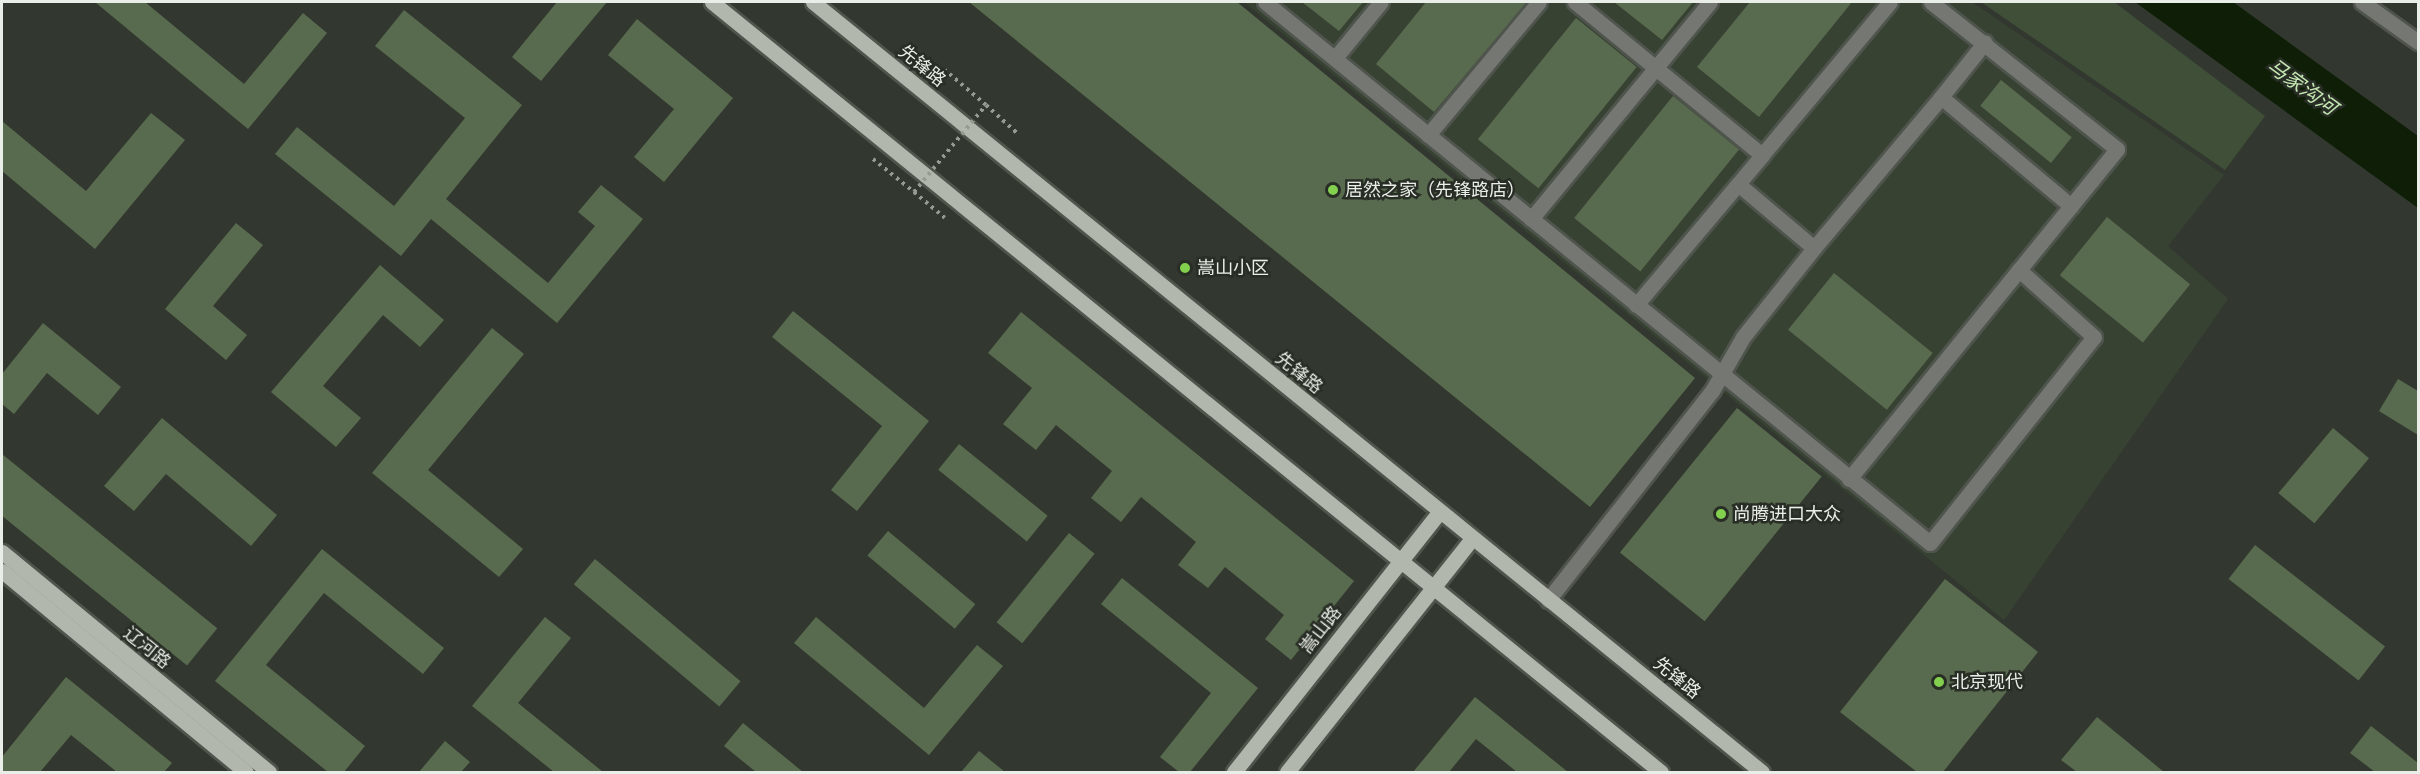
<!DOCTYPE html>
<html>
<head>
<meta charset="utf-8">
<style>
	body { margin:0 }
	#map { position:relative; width:2420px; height:774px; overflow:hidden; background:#32382f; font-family:"Work Sans","Noto Sans SC",sans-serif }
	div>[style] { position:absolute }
	.built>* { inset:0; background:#384233 }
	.green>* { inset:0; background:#404f38 }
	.water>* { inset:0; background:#0f1e06 }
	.building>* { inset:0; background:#596b4f; transform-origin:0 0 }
	.path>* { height:4px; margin-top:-2px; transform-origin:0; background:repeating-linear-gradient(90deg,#959a93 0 3px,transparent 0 7.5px) }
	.roads { filter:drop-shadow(2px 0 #4f554d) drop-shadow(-2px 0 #4f554d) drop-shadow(0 2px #4f554d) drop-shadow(0 -2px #4f554d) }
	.minor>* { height:15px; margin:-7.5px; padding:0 7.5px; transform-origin:7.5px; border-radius:7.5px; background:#747772 }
	.major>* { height:15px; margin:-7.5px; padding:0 7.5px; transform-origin:7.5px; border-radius:7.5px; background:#b1b7ad }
	.path-bridge>* { height:4px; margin-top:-2px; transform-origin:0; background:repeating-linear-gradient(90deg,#959a93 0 3px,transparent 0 7.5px) }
	.dots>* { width:16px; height:16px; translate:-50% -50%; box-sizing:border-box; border:3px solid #282e25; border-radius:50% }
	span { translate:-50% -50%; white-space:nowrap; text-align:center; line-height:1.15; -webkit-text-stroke:5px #282e25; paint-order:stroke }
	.street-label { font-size:18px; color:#eaeee8 }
	.poi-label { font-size:18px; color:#eaeee8 }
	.left { translate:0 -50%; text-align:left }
	.water-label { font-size:20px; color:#c5e7b3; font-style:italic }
	.frame { position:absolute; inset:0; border:3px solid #eaeee8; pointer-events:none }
</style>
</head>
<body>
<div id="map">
	<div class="built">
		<div style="clip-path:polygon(1244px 2px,1972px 2px,2224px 175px,2168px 246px,2228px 299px,2004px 620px)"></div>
	</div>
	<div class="green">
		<div style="clip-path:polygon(1981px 2px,2114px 2px,2265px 116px,2225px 170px)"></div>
	</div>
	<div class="water">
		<div style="clip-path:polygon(2135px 2px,2233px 2px,2418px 136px,2418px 208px)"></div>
	</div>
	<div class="building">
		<div style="clip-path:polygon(95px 2px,145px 2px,244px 84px,303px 13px,327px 33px,248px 129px)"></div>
		<div style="clip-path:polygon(557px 2px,607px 2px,541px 81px,512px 57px)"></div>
		<div style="clip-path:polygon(969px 2px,1237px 2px,1695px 378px,1590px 507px)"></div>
		<div style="clip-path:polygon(1302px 2px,1363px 2px,1339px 31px)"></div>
		<div style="clip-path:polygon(1426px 2px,1527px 2px,1434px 112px,1376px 64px)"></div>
		<div style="clip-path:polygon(1614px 2px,1693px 2px,1662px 40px)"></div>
		<div style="clip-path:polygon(1750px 2px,1852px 2px,1759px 117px,1697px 67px)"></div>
		<div style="clip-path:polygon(404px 10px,522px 105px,446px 199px,548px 283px,595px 226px,578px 212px,601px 185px,643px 219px,557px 323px,431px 219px,401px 256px,275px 154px,297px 127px,394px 206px,465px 118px,375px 46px)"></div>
		<div style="left:1576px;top:18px;width:78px;height:156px;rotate:39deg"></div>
		<div style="clip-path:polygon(637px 19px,733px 98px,664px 182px,634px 157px,674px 109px,608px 55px)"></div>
		<div style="left:2001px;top:80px;width:91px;height:33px;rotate:39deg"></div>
		<div style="left:1673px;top:96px;width:85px;height:157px;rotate:39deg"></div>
		<div style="clip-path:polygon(151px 113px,185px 140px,95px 249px,2px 171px,2px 121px,86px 191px)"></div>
		<div style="left:2107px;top:217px;width:107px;height:75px;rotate:39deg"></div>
		<div style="clip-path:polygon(236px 223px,263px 245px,213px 306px,247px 335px,226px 360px,165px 309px)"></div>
		<div style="clip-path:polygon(380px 265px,444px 320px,420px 347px,383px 315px,323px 386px,361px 418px,336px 447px,271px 392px)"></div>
		<div style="left:1834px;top:273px;width:127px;height:73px;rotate:39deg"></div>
		<div style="clip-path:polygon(793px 311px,929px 421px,857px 511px,831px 490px,882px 426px,772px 337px)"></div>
		<div style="clip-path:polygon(1021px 312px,1354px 581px,1291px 660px,1265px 639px,1284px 615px,1225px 567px,1208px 588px,1178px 565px,1196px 542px,1141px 497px,1121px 522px,1091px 498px,1112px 471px,1056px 425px,1036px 450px,1003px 424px,1032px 388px,988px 353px)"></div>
		<div style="clip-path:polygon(43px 323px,121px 387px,98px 415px,47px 373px,14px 414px,2px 404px,2px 374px)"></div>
		<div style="clip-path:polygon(492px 328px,524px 354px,428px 470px,523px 549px,499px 577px,372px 473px)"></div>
		<div style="clip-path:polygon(2398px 379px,2418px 391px,2418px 435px,2379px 411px)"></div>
		<div style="left:1737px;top:408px;width:109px;height:186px;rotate:39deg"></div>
		<div style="clip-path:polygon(162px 418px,277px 515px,251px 546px,166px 474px,134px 511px,104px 486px)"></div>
		<div style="left:2333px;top:428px;width:47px;height:85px;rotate:40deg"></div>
		<div style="left:959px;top:444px;width:114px;height:33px;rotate:39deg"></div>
		<div style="left:2px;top:454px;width:277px;height:48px;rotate:39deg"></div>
		<div style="left:888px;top:531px;width:114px;height:32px;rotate:40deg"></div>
		<div style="left:1069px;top:533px;width:33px;height:115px;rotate:39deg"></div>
		<div style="left:2255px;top:545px;width:165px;height:43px;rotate:38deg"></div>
		<div style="clip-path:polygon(322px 549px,444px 648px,423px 674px,324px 593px,266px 665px,365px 746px,344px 772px,328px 772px,215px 681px)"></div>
		<div style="left:595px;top:559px;width:190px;height:33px;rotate:40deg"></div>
		<div style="clip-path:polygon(1122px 578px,1258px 688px,1190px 772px,1179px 772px,1160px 757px,1211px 693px,1101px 604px)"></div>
		<div style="clip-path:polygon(1945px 579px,2038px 652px,1943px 772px,1917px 772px,1840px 712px)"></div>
		<div style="clip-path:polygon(545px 617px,571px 638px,518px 703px,603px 772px,554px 772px,472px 706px)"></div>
		<div style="clip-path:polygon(816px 617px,924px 708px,977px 645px,1003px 666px,929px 755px,794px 643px)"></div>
		<div style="clip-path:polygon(66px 677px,172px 763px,164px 772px,117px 772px,71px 735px,40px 772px,2px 772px,2px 757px)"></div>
		<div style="clip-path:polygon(1475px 697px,1568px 772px,1517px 772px,1476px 739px,1449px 772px,1413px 772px)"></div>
		<div style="clip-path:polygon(2097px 717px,2164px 772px,2077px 772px,2061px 760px)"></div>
		<div style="clip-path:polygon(743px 723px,803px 772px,756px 772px,724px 746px)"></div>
		<div style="clip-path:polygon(2371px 726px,2418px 763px,2418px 772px,2375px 772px,2350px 753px)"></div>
		<div style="clip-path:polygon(445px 741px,470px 762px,461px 772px,419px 772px)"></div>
		<div style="clip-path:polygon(979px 751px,1005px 772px,961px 772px)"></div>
	</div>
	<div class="path">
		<div style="left:986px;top:105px;width:42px;rotate:42.1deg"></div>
		<div style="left:914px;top:192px;width:40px;rotate:40deg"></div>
	</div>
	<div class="roads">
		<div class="minor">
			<div style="left:1265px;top:2px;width:857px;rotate:39.13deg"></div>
			<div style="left:1930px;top:543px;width:263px;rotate:-51.5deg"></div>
			<div style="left:2094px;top:337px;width:101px;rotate:-138.2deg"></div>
			<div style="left:2362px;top:2px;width:69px;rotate:35.5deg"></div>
			<div style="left:1335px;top:58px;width:72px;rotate:-50.6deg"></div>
			<div style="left:1941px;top:97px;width:70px;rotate:-51.3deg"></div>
			<div style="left:1428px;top:135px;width:173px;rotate:-50.2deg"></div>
			<div style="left:1762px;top:155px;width:199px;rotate:-50.1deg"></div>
			<div style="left:1531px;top:219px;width:281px;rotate:-50.5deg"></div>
			<div style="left:1814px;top:248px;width:197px;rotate:-49.9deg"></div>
			<div style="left:1941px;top:97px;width:170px;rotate:40deg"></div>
			<div style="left:1636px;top:305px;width:158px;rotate:-49.9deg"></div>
			<div style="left:1849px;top:479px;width:425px;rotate:-50.9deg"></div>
			<div style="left:2117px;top:149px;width:237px;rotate:-141.7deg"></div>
			<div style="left:1548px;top:600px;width:266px;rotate:-51.9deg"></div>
			<div style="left:1712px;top:391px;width:62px;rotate:-60.1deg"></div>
			<div style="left:1743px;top:337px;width:114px;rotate:-51.4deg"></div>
			<div style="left:1814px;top:248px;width:99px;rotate:-139.9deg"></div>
			<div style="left:1738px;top:184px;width:38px;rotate:-50deg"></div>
			<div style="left:1762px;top:155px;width:242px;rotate:-140.7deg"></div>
		</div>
		<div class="major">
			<div style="left:712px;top:2px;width:1222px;rotate:39.06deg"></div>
			<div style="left:813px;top:2px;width:1222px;rotate:39.06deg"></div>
			<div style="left:2px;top:552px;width:346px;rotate:39.5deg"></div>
			<div style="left:2px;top:571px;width:316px;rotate:39.5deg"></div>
			<div style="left:1234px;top:772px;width:331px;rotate:-51.7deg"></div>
			<div style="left:1287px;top:772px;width:298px;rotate:-51.6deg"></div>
		</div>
	</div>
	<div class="path-bridge">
		<div style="left:873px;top:159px;width:53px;rotate:38.8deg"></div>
		<div style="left:914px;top:192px;width:113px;rotate:-50.4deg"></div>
		<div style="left:986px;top:105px;width:54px;rotate:-139.5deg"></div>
	</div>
	<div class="dots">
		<div style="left:1333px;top:190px;background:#83d04e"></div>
		<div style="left:1185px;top:268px;background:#83d04e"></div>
		<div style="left:1721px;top:514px;background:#83d04e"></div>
		<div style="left:1939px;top:682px;background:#83d04e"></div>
	</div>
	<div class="street-label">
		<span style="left:922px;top:66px;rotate:39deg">先锋路</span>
		<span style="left:1299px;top:373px;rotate:39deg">先锋路</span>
		<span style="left:1321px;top:630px;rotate:-52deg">嵩山路</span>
		<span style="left:147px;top:648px;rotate:39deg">辽河路</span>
		<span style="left:1677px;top:678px;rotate:39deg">先锋路</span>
	</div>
	<div class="poi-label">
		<span class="left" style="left:1345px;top:190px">居然之家（先锋路店）</span>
		<span class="left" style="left:1197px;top:268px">嵩山小区</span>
		<span class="left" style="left:1733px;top:514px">尚腾进口大众</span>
		<span class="left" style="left:1951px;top:682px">北京现代</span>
	</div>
	<div class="water-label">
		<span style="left:2302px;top:87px;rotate:36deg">马家沟河</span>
	</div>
	<div class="frame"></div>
</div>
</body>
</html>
